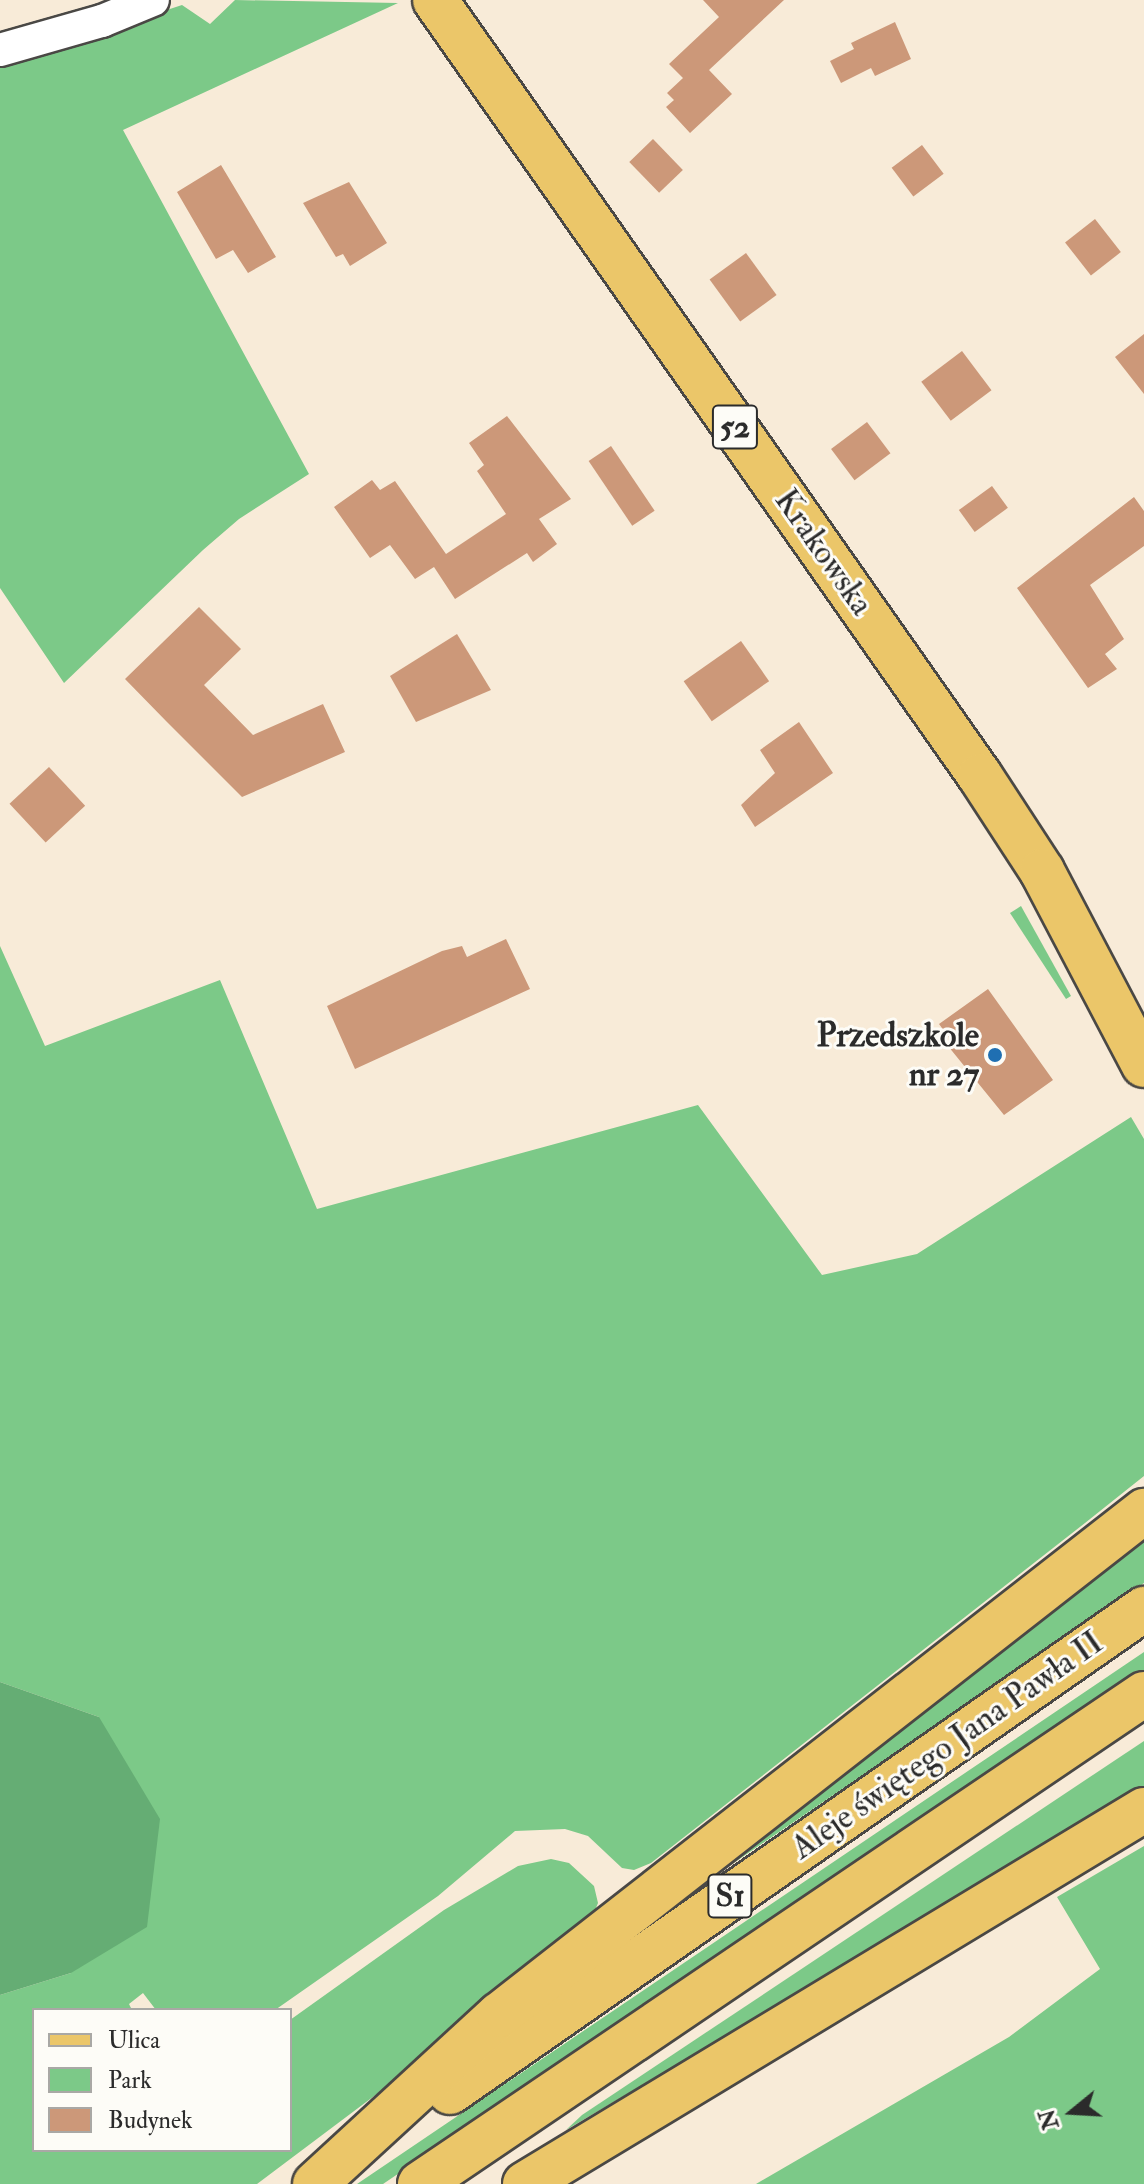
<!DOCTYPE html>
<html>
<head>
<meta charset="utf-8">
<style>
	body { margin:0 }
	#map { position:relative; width:1144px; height:2184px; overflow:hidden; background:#f8ebd8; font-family:"IM FELL Double Pica",serif }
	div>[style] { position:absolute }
	.green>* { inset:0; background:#7cc988 }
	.forest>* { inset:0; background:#65ad74 }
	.building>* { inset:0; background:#cc9879; transform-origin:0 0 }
	.roads { filter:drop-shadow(2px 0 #4a4845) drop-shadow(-2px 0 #4a4845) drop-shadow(0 2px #4a4845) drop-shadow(0 -2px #4a4845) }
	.minor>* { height:32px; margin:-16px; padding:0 16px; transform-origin:16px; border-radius:16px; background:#fff }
	.primary>* { height:44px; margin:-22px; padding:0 22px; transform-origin:22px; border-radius:22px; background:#ebc669 }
	.motorway>* { height:44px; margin:-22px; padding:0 22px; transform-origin:22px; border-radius:22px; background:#ebc669 }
	.dots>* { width:22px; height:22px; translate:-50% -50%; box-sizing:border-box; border:4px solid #fdfcf7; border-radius:50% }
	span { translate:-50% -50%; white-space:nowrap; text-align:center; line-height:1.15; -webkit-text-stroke:6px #fdfcf7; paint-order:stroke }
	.shield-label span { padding:2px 6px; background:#fdfcf7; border:2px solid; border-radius:6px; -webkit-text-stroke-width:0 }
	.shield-label { font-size:32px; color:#2b2b2b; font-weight:700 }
	.street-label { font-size:34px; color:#2b2b2b }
	.poi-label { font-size:34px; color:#2b2b2b; font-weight:700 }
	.right { translate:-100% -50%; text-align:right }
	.legend { position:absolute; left:32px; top:2008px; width:260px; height:144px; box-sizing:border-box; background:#fdfcf7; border:2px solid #a9a8a5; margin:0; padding:10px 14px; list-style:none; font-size:24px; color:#2b2b2b }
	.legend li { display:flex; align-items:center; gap:16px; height:40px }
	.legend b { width:40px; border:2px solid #a9a8a5 }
	.north { position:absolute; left:1032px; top:2072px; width:80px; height:80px; -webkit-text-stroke:6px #fdfcf7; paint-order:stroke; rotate:252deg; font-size:22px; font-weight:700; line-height:32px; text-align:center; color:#2b2b2b }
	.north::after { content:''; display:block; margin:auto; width:28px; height:36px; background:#2b2b2b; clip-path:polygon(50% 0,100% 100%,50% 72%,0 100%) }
</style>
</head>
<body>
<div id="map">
	<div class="green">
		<div style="clip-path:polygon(235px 0,398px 3px,123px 130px,309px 474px,239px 519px,203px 550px,64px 683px,0 588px,0 65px,182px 5px,210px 24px)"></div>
		<div style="clip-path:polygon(1021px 906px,1071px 996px,1066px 999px,1010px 913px)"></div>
		<div style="clip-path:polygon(0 946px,45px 1046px,220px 980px,317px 1209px,698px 1105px,822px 1275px,917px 1254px,1131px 1117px,1144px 1139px,1144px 1476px,1085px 1523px,651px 1863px,634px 1870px,622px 1868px,588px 1836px,565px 1829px,515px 1831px,438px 1896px,275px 2010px,156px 2010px,143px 1993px,129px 2004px,132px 2010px,34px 2010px,34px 2150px,290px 2150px,290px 2020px,444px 1910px,518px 1866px,551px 1859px,569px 1863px,594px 1886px,598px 1903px,591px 1920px,430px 2054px,257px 2184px,0 2184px,0 1995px,71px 1973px,99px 1717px,0 1682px)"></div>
		<div style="clip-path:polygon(1144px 1529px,1144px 1583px,675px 1903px)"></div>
		<div style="clip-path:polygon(1144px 1652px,1144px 1670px,1049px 1734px,383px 2184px,357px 2184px)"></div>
		<div style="clip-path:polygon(1144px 1741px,1144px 1789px,566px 2130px,582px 2115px)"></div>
		<div style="clip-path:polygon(1144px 1846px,1144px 2184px,756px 2184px,1009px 2037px,1100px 1969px,1057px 1897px)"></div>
	</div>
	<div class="forest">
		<div style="clip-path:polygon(0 1682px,99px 1717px,160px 1819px,147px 1927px,71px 1973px,0 1995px)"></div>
	</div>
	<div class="building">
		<div style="clip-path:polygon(703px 0,784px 0,709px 70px,732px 94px,690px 133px,666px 107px,674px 100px,667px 93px,683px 78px,669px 64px,719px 17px)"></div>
		<div style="clip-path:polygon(895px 22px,911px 59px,875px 76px,871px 68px,841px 83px,830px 61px,854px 49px,851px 43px)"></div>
		<div style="left:653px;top:139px;width:43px;height:33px;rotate:46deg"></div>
		<div style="left:922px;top:145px;width:36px;height:38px;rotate:53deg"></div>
		<div style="clip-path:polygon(221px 165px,276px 257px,248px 273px,233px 250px,216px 259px,177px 192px)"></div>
		<div style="clip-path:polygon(349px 182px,387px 243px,350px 266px,343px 254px,336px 257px,303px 203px)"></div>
		<div style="left:1095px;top:219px;width:42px;height:38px;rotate:52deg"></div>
		<div style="left:746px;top:253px;width:52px;height:45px;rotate:54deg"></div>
		<div style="clip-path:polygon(1144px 334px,1144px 394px,1115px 357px)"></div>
		<div style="left:962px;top:351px;width:49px;height:51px;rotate:53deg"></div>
		<div style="clip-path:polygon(507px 416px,571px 499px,539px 519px,557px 544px,533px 562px,527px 553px,455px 599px,434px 567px,415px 579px,390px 545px,370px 558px,334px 507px,372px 480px,380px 490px,395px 481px,446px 554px,506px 514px,477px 471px,484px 465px,469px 443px)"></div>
		<div style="left:867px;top:422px;width:39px;height:45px;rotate:53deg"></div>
		<div style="left:611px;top:446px;width:78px;height:27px;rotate:56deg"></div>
		<div style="left:992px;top:486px;width:27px;height:41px;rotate:54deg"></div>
		<div style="clip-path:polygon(1134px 497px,1144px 511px,1144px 546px,1090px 585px,1124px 639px,1105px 654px,1117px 669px,1088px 688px,1017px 588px)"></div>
		<div style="clip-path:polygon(199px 607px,241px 649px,204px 685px,253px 735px,323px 704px,345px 752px,242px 797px,166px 721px,125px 679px)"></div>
		<div style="clip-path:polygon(457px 634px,491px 690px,416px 722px,390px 676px)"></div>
		<div style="left:741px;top:641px;width:49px;height:70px;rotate:55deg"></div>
		<div style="clip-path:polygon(799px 722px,833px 773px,755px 827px,741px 805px,775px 773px,760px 750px)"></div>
		<div style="left:49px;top:767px;width:53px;height:54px;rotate:47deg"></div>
		<div style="clip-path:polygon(506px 939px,530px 989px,355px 1069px,327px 1006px,442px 951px,462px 946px,467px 957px)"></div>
		<div style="clip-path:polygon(988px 989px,1053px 1080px,1004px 1115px,948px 1046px,953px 1043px,939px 1024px)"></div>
	</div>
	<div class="roads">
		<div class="minor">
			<div style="left:0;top:50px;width:106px;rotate:-15.9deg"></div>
			<div style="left:102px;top:21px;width:55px;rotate:-22.4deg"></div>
		</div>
		<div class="primary">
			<div style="left:435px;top:0;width:948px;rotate:54.92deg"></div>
			<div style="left:980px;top:776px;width:113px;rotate:56.9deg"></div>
			<div style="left:1042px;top:871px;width:219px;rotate:62.3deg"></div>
		</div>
		<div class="motorway">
			<div style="left:450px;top:2092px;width:846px;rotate:-34.84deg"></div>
			<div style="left:315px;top:2184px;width:250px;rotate:-42.6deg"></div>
			<div style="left:499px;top:2015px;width:819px;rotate:-38deg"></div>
			<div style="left:420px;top:2184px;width:874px;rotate:-34.09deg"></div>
			<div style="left:525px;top:2184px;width:723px;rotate:-31.14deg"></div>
		</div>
	</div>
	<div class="dots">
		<div style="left:995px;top:1055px;background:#1f6fb2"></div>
	</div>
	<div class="shield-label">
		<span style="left:735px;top:427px">52</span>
		<span style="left:730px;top:1896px">S1</span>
	</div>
	<div class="street-label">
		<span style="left:824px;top:552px;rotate:55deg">Krakowska</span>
		<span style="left:947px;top:1745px;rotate:-35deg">Aleje świętego Jana Pawła II</span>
	</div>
	<div class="poi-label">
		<span class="right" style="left:979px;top:1055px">Przedszkole<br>nr 27</span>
	</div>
	<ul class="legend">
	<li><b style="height:10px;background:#ebc669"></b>Ulica</li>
	<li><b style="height:22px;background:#7cc988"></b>Park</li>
	<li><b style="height:22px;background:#cc9879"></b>Budynek</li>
	</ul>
	<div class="north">N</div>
</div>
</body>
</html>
